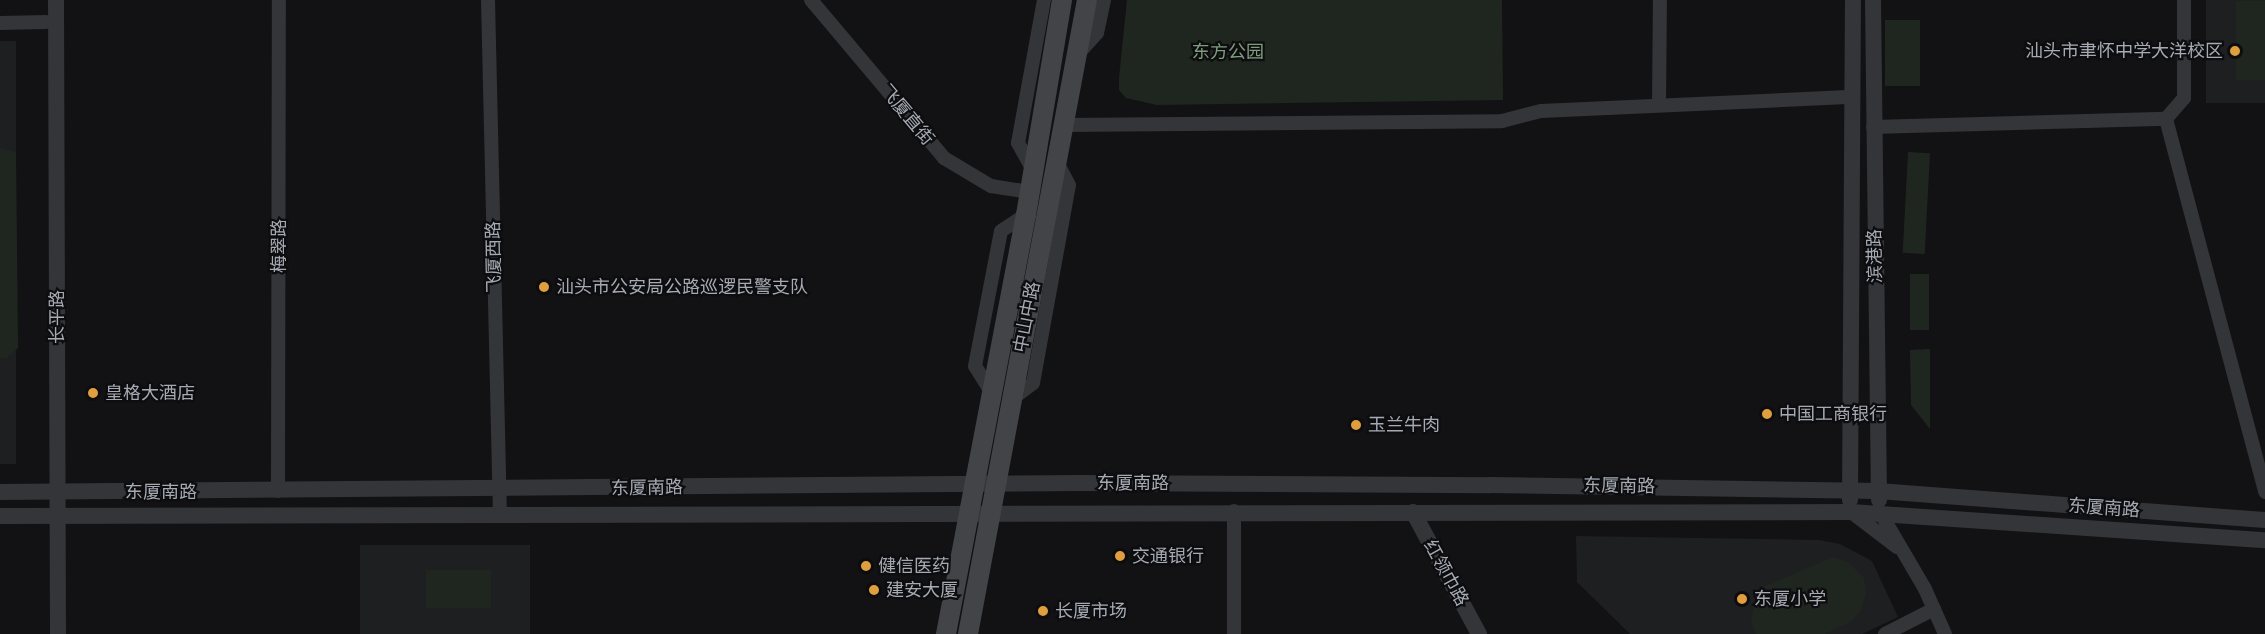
<!DOCTYPE html>
<html>
<head>
<meta charset="utf-8">
<style>
	body { margin:0 }
	#map { position:relative; width:2265px; height:634px; overflow:hidden; background:#121214; font-family:"Archivo Narrow","Noto Sans SC",sans-serif }
	div>[style] { position:absolute }
	.built>* { inset:0; background:#1e1f21; transform-origin:0 0 }
	.green>* { inset:0; background:#1f261f; transform-origin:0 0 }
	.minor>* { height:14px; margin:-7px; padding:0 7px; transform-origin:7px; border-radius:7px; background:#343538 }
	.tertiary>* { height:16px; margin:-8px; padding:0 8px; transform-origin:8px; border-radius:8px; background:#343538 }
	.secondary>* { height:20px; margin:-10px; padding:0 10px; transform-origin:10px; border-radius:10px; background:#424448 }
	.dots>* { width:16px; height:16px; translate:-50% -50%; box-sizing:border-box; border:3px solid #0d0d0f; border-radius:50% }
	span { translate:-50% -50%; white-space:nowrap; text-align:center; line-height:1.15; -webkit-text-stroke:4.5px #0d0d0f; paint-order:stroke }
	.poi-label { font-size:18px; color:#a5aab3 }
	.right { translate:-100% -50%; text-align:right }
	.left { translate:0 -50%; text-align:left }
	.park-label { font-size:18px; color:#7e9c7e }
	.street-label { font-size:18px; color:#a5aab3 }
</style>
</head>
<body>
<div id="map">
	<div class="built">
		<div style="left:2206px;top:0;width:59px;height:103px"></div>
		<div style="left:0;top:41px;width:16px;height:423px"></div>
		<div style="clip-path:polygon(1576px 536px,1819px 540px,1840px 544px,1872px 561px,1898px 617px,1862px 634px,1630px 634px,1577px 582px)"></div>
		<div style="left:360px;top:545px;width:170px;height:89px"></div>
	</div>
	<div class="green">
		<div style="clip-path:polygon(1127px 0,1502px 0,1503px 100px,1157px 105px,1126px 98px,1119px 90px,1119px 78px)"></div>
		<div style="left:2236px;top:1px;width:29px;height:79px"></div>
		<div style="left:1885px;top:20px;width:35px;height:66px"></div>
		<div style="clip-path:polygon(0 148px,16px 152px,18px 348px,7px 358px,0 358px)"></div>
		<div style="left:1908px;top:152px;width:22px;height:101px;rotate:3deg"></div>
		<div style="left:1910px;top:274px;width:19px;height:56px"></div>
		<div style="clip-path:polygon(1930px 349px,1930px 429px,1911px 405px,1910px 350px)"></div>
		<div style="clip-path:polygon(1834px 557px,1848px 562px,1864px 578px,1866px 594px,1861px 610px,1852px 621px,1825px 634px,1756px 634px,1751px 623px,1753px 609px,1765px 586px)"></div>
		<div style="left:491px;top:570px;width:38px;height:65px;rotate:90deg"></div>
	</div>
	<div class="minor">
		<div style="left:488px;top:0;width:515px;rotate:88.67deg"></div>
		<div style="left:811px;top:0;width:207px;rotate:49.9deg"></div>
		<div style="left:944px;top:158px;width:55px;rotate:30.8deg"></div>
		<div style="left:991px;top:186px;width:38px;rotate:9deg"></div>
		<div style="left:2184px;top:0;width:98px;rotate:90deg"></div>
		<div style="left:2184px;top:98px;width:28px;rotate:131deg"></div>
		<div style="left:2166px;top:119px;width:386px;rotate:75.1deg"></div>
		<div style="left:0;top:23px;width:46px;rotate:-1.2deg"></div>
		<div style="left:1077px;top:55px;width:30px;rotate:-48deg"></div>
		<div style="left:1097px;top:33px;width:34px;rotate:-78deg"></div>
		<div style="left:1659px;top:105px;width:105px;rotate:-89.5deg"></div>
		<div style="left:1064px;top:125px;width:438px;rotate:-0.5deg"></div>
		<div style="left:1502px;top:121px;width:40px;rotate:-14.4deg"></div>
		<div style="left:1541px;top:111px;width:312px;rotate:-2.6deg"></div>
		<div style="left:1873px;top:127px;width:293px;rotate:-1.6deg"></div>
		<div style="left:1033px;top:170px;width:31px;rotate:-119deg"></div>
		<div style="left:1018px;top:143px;width:145px;rotate:-79.7deg"></div>
		<div style="left:990px;top:390px;width:28px;rotate:-122deg"></div>
		<div style="left:975px;top:366px;width:137px;rotate:-79.1deg"></div>
		<div style="left:1001px;top:231px;width:30px;rotate:-33deg"></div>
		<div style="left:1012px;top:399px;width:26px;rotate:-37deg"></div>
		<div style="left:1033px;top:383px;width:201px;rotate:-79.7deg"></div>
		<div style="left:1069px;top:185px;width:26px;rotate:-118deg"></div>
		<div style="left:278px;top:491px;width:491px;rotate:-89.9deg"></div>
		<div style="left:1851px;top:512px;width:58px;rotate:37.3deg"></div>
		<div style="left:1880px;top:512px;width:89px;rotate:59.7deg"></div>
		<div style="left:1925px;top:589px;width:49px;rotate:66deg"></div>
		<div style="left:1234px;top:634px;width:123px;rotate:-90deg"></div>
		<div style="left:1885px;top:634px;width:55px;rotate:-27deg"></div>
	</div>
	<div class="tertiary">
		<div style="left:56px;top:0;width:634px;rotate:89.82deg"></div>
		<div style="left:1873px;top:0;width:500px;rotate:89.31deg"></div>
		<div style="left:0;top:492px;width:1079px;rotate:-0.48deg"></div>
		<div style="left:1079px;top:483px;width:411px;rotate:0.3deg"></div>
		<div style="left:1490px;top:485px;width:388px;rotate:0.9deg"></div>
		<div style="left:1878px;top:491px;width:388px;rotate:4.3deg"></div>
		<div style="left:1850px;top:500px;width:500px;rotate:-89.66deg"></div>
		<div style="left:1413px;top:512px;width:139px;rotate:61.6deg"></div>
		<div style="left:0;top:516px;width:1851px;rotate:-0.12deg"></div>
		<div style="left:1851px;top:512px;width:415px;rotate:3.9deg"></div>
	</div>
	<div class="secondary">
		<div style="left:946px;top:634px;width:427px;rotate:-79.2deg"></div>
		<div style="left:1026px;top:215px;width:218px;rotate:-80.5deg"></div>
		<div style="left:968px;top:634px;width:645px;rotate:-79.37deg"></div>
	</div>
	<div class="dots">
		<div style="left:2235px;top:51px;background:#e09f3e"></div>
		<div style="left:544px;top:287px;background:#e09f3e"></div>
		<div style="left:93px;top:393px;background:#e09f3e"></div>
		<div style="left:1767px;top:414px;background:#e09f3e"></div>
		<div style="left:1356px;top:425px;background:#e09f3e"></div>
		<div style="left:1120px;top:556px;background:#e09f3e"></div>
		<div style="left:866px;top:566px;background:#e09f3e"></div>
		<div style="left:874px;top:590px;background:#e09f3e"></div>
		<div style="left:1742px;top:599px;background:#e09f3e"></div>
		<div style="left:1043px;top:611px;background:#e09f3e"></div>
	</div>
	<div class="poi-label">
		<span class="right" style="left:2223px;top:51px">汕头市聿怀中学大洋校区</span>
		<span class="left" style="left:556px;top:287px">汕头市公安局公路巡逻民警支队</span>
		<span class="left" style="left:105px;top:393px">皇格大酒店</span>
		<span class="left" style="left:1779px;top:414px">中国工商银行</span>
		<span class="left" style="left:1368px;top:425px">玉兰牛肉</span>
		<span class="left" style="left:1132px;top:556px">交通银行</span>
		<span class="left" style="left:878px;top:566px">健信医药</span>
		<span class="left" style="left:886px;top:590px">建安大厦</span>
		<span class="left" style="left:1754px;top:599px">东厦小学</span>
		<span class="left" style="left:1055px;top:611px">长厦市场</span>
	</div>
	<div class="park-label">
		<span style="left:1228px;top:52px">东方公园</span>
	</div>
	<div class="street-label">
		<span style="left:907px;top:115px;rotate:50deg">飞厦直街</span>
		<span style="left:279px;top:246px;rotate:-90deg">梅翠路</span>
		<span style="left:1875px;top:256px;rotate:-91deg">滨港路</span>
		<span style="left:494px;top:257px;rotate:-91deg">飞厦西路</span>
		<span style="left:57px;top:317px;rotate:-90deg">长平路</span>
		<span style="left:1027px;top:317px;rotate:-79deg">中山中路</span>
		<span style="left:1133px;top:483px">东厦南路</span>
		<span style="left:1619px;top:486px;rotate:1deg">东厦南路</span>
		<span style="left:647px;top:488px;rotate:-1deg">东厦南路</span>
		<span style="left:161px;top:492px">东厦南路</span>
		<span style="left:2104px;top:508px;rotate:4deg">东厦南路</span>
		<span style="left:1446px;top:573px;rotate:61deg">红领巾路</span>
	</div>
</div>
</body>
</html>
